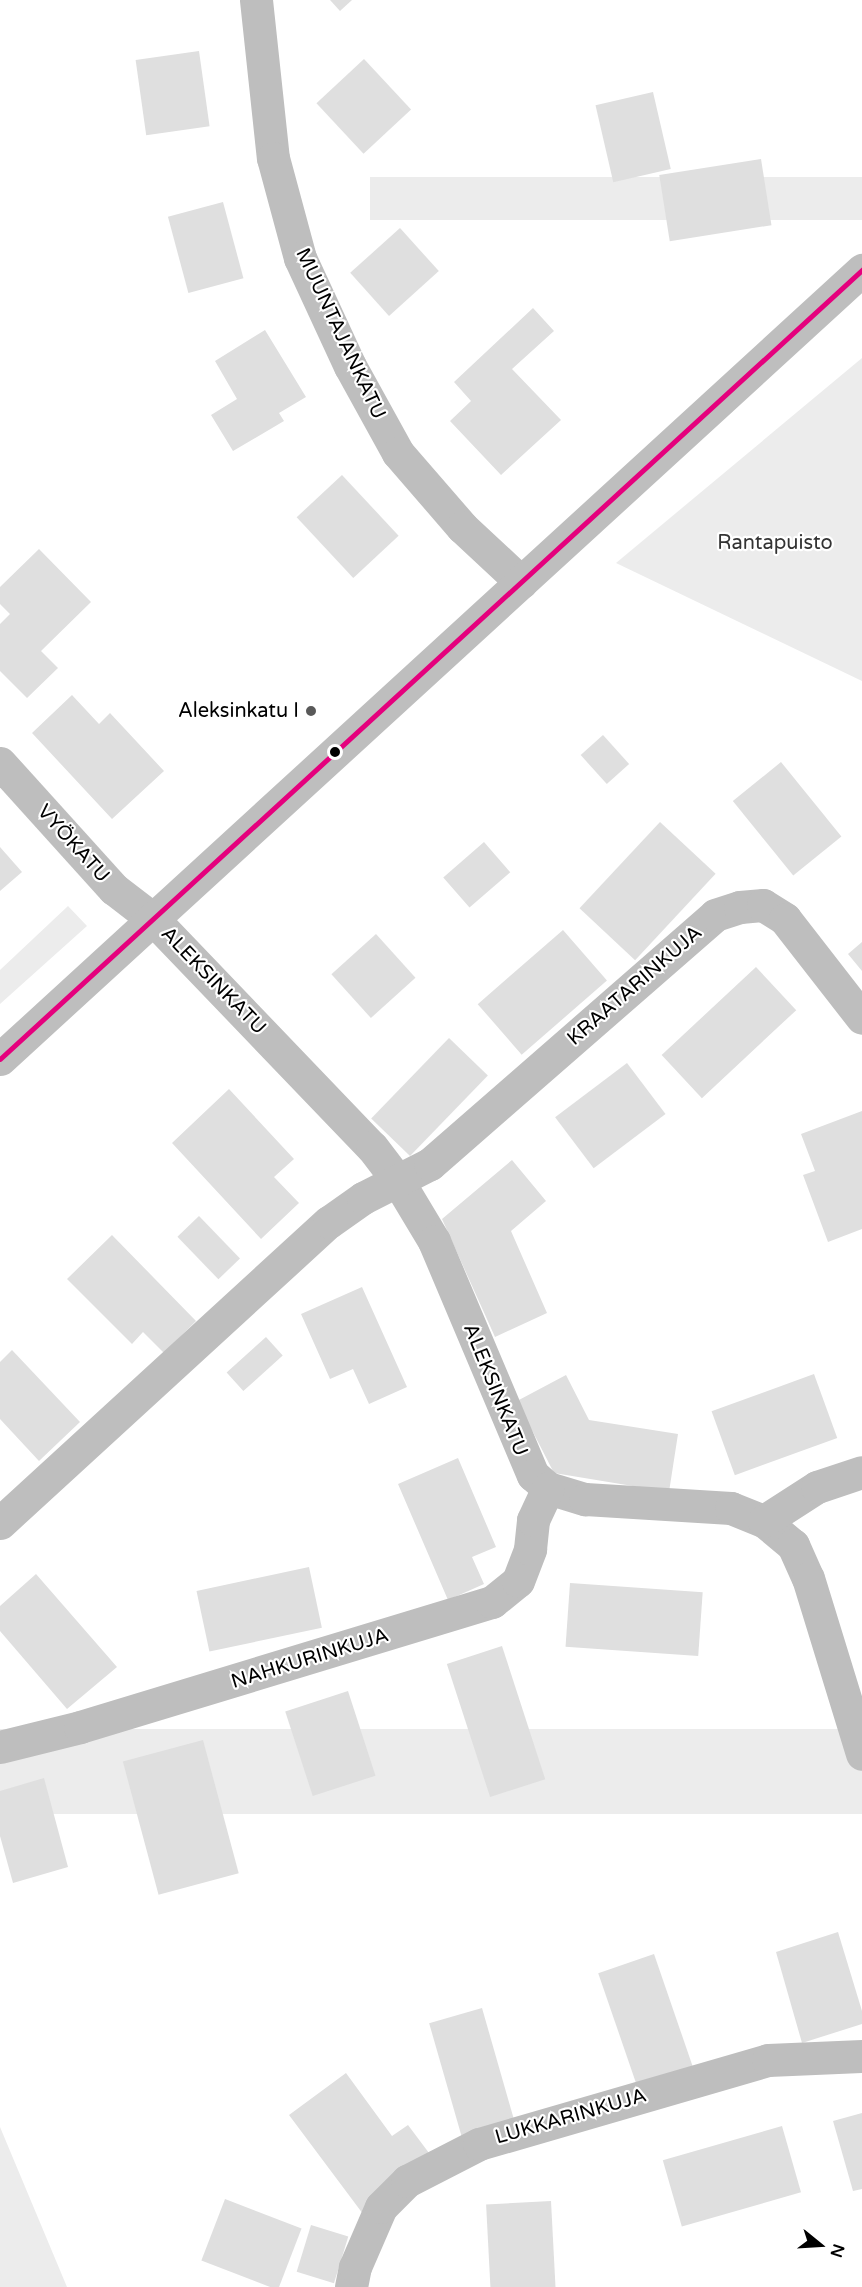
<!DOCTYPE html>
<html>
<head>
<meta charset="utf-8">
<style>
	body { margin:0 }
	#map { position:relative; width:862px; height:2287px; overflow:hidden; background:#fff; font-family:"Varela Round",sans-serif }
	div>[style] { position:absolute }
	.green>* { inset:0; background:#ececec; transform-origin:0 0 }
	.building>* { inset:0; background:#dfdfdf; transform-origin:0 0 }
	.minor>* { height:33px; margin:-16.5px; padding:0 16.5px; transform-origin:16.5px; border-radius:16.5px; background:#bebebe }
	.tertiary>* { height:33px; margin:-16.5px; padding:0 16.5px; transform-origin:16.5px; border-radius:16.5px; background:#bebebe }
	.bus-1>* { height:4.5px; margin:-2.25px; padding:0 2.25px; transform-origin:2.25px; border-radius:2.25px; background:#e5007d }
	.dots>* { width:16px; height:16px; translate:-50% -50%; box-sizing:border-box; border:3px solid #fff; border-radius:50% }
	span { translate:-50% -50%; white-space:nowrap; text-align:center; line-height:1.15; -webkit-text-stroke:4.5px #fff; paint-order:stroke }
	.street-label { font-size:20px; color:#000 }
	.park-label { font-size:20px; color:#333 }
	.poi-label { font-size:20px; color:#000 }
	.right { translate:-100% -50%; text-align:right }
	.north { position:absolute; left:790px; top:2215px; width:60px; height:60px; -webkit-text-stroke:4px #fff; paint-order:stroke; rotate:108deg; font-size:16px; font-weight:700; line-height:24px; text-align:center; color:#000 }
	.north::after { content:''; display:block; margin:auto; width:21px; height:27px; background:#000; clip-path:polygon(50% 0,100% 100%,50% 72%,0 100%) }
</style>
</head>
<body>
<div id="map">
	<div class="green">
		<div style="left:862px;top:177px;width:43px;height:492px;rotate:90deg"></div>
		<div style="clip-path:polygon(862px 358px,862px 681px,616px 563px)"></div>
		<div style="clip-path:polygon(68px 906px,87px 926px,0 1004px,0 970px)"></div>
		<div style="left:862px;top:1729px;width:85px;height:916px;rotate:90deg"></div>
		<div style="clip-path:polygon(0 2127px,67px 2287px,0 2287px)"></div>
	</div>
	<div class="building">
		<div style="clip-path:polygon(330px 0,352px 0,340px 11px)"></div>
		<div style="left:199px;top:51px;width:76px;height:64px;rotate:82deg"></div>
		<div style="left:364px;top:59px;width:69px;height:65px;rotate:47deg"></div>
		<div style="left:653px;top:92px;width:79px;height:59px;rotate:77deg"></div>
		<div style="left:761px;top:159px;width:67px;height:103px;rotate:81deg"></div>
		<div style="left:223px;top:202px;width:79px;height:57px;rotate:75deg"></div>
		<div style="left:400px;top:228px;width:58px;height:67px;rotate:48deg"></div>
		<div style="clip-path:polygon(533px 308px,554px 331px,512px 369px,561px 420px,501px 475px,450px 421px,471px 401px,454px 382px)"></div>
		<div style="clip-path:polygon(265px 330px,306px 397px,279px 413px,284px 421px,233px 451px,211px 415px,237px 399px,215px 361px)"></div>
		<div style="left:342px;top:475px;width:83px;height:62px;rotate:47deg"></div>
		<div style="clip-path:polygon(39px 549px,91px 602px,41px 651px,58px 668px,27px 698px,0 671px,0 624px,10px 614px,0 604px,0 587px)"></div>
		<div style="clip-path:polygon(72px 695px,99px 724px,110px 713px,164px 771px,112px 819px,32px 733px)"></div>
		<div style="left:603px;top:735px;width:39px;height:30px;rotate:48deg"></div>
		<div style="left:781px;top:762px;width:96px;height:62px;rotate:51deg"></div>
		<div style="left:660px;top:822px;width:76px;height:118px;rotate:43deg"></div>
		<div style="left:484px;top:842px;width:40px;height:54px;rotate:49deg"></div>
		<div style="clip-path:polygon(0 847px,22px 872px,0 891px)"></div>
		<div style="left:563px;top:930px;width:67px;height:113px;rotate:49deg"></div>
		<div style="left:376px;top:934px;width:59px;height:60px;rotate:48deg"></div>
		<div style="clip-path:polygon(862px 942px,862px 971px,848px 954px)"></div>
		<div style="left:756px;top:967px;width:59px;height:129px;rotate:47deg"></div>
		<div style="left:449px;top:1038px;width:54px;height:112px;rotate:44deg"></div>
		<div style="left:627px;top:1063px;width:64px;height:90px;rotate:53deg"></div>
		<div style="clip-path:polygon(229px 1089px,294px 1159px,274px 1177px,299px 1203px,261px 1239px,172px 1143px)"></div>
		<div style="clip-path:polygon(862px 1111px,862px 1229px,828px 1242px,803px 1175px,815px 1171px,801px 1134px)"></div>
		<div style="clip-path:polygon(512px 1160px,546px 1201px,511px 1231px,547px 1313px,495px 1337px,442px 1219px)"></div>
		<div style="left:199px;top:1216px;width:59px;height:30px;rotate:46deg"></div>
		<div style="clip-path:polygon(112px 1235px,196px 1321px,164px 1353px,143px 1332px,132px 1344px,67px 1279px)"></div>
		<div style="clip-path:polygon(362px 1287px,407px 1387px,369px 1404px,353px 1369px,330px 1379px,301px 1314px)"></div>
		<div style="left:266px;top:1337px;width:25px;height:53px;rotate:48deg"></div>
		<div style="clip-path:polygon(12px 1350px,80px 1422px,39px 1461px,0 1419px,0 1362px)"></div>
		<div style="left:814px;top:1374px;width:68px;height:109px;rotate:70deg"></div>
		<div style="clip-path:polygon(566px 1375px,589px 1420px,678px 1434px,669px 1492px,554px 1473px,517px 1401px)"></div>
		<div style="clip-path:polygon(458px 1458px,496px 1547px,472px 1557px,484px 1584px,448px 1600px,398px 1484px)"></div>
		<div style="left:309px;top:1567px;width:62px;height:115px;rotate:78deg"></div>
		<div style="clip-path:polygon(36px 1574px,117px 1667px,67px 1709px,0 1631px,0 1606px)"></div>
		<div style="left:570px;top:1583px;width:133px;height:64px;rotate:4deg"></div>
		<div style="left:502px;top:1646px;width:140px;height:58px;rotate:72deg"></div>
		<div style="left:348px;top:1691px;width:89px;height:66px;rotate:72deg"></div>
		<div style="left:203px;top:1740px;width:138px;height:83px;rotate:75deg"></div>
		<div style="clip-path:polygon(44px 1778px,68px 1867px,13px 1883px,0 1836px,0 1791px)"></div>
		<div style="clip-path:polygon(838px 1932px,862px 2011px,862px 2024px,802px 2043px,776px 1952px)"></div>
		<div style="left:654px;top:1954px;width:119px;height:59px;rotate:71deg"></div>
		<div style="left:482px;top:2008px;width:125px;height:55px;rotate:74deg"></div>
		<div style="clip-path:polygon(346px 2073px,392px 2136px,408px 2125px,435px 2161px,363px 2214px,289px 2115px)"></div>
		<div style="clip-path:polygon(862px 2113px,862px 2189px,853px 2191px,833px 2121px)"></div>
		<div style="left:782px;top:2126px;width:69px;height:124px;rotate:74deg"></div>
		<div style="left:225px;top:2199px;width:82px;height:66px;rotate:21deg"></div>
		<div style="left:551px;top:2201px;width:86px;height:65px;rotate:87deg"></div>
		<div style="left:311px;top:2225px;width:39px;height:49px;rotate:17deg"></div>
	</div>
	<div class="minor">
		<div style="left:256px;top:0;width:159px;rotate:83.9deg"></div>
		<div style="left:273px;top:158px;width:104px;rotate:74.9deg"></div>
		<div style="left:300px;top:258px;width:119px;rotate:65.2deg"></div>
		<div style="left:350px;top:366px;width:99px;rotate:61.1deg"></div>
		<div style="left:398px;top:453px;width:98px;rotate:49.1deg"></div>
		<div style="left:462px;top:527px;width:81px;rotate:43deg"></div>
		<div style="left:0;top:763px;width:170px;rotate:47.9deg"></div>
		<div style="left:114px;top:889px;width:49px;rotate:37.6deg"></div>
		<div style="left:153px;top:919px;width:316px;rotate:46.2deg"></div>
		<div style="left:372px;top:1147px;width:43px;rotate:52.6deg"></div>
		<div style="left:398px;top:1181px;width:70px;rotate:59deg"></div>
		<div style="left:434px;top:1241px;width:254px;rotate:67.1deg"></div>
		<div style="left:533px;top:1475px;width:20px;rotate:41deg"></div>
		<div style="left:548px;top:1488px;width:39px;rotate:17deg"></div>
		<div style="left:585px;top:1499px;width:146px;rotate:3.5deg"></div>
		<div style="left:731px;top:1508px;width:35px;rotate:22deg"></div>
		<div style="left:764px;top:1521px;width:38px;rotate:40deg"></div>
		<div style="left:793px;top:1545px;width:36px;rotate:66deg"></div>
		<div style="left:808px;top:1578px;width:184px;rotate:72.9deg"></div>
		<div style="left:764px;top:1521px;width:63px;rotate:-32.7deg"></div>
		<div style="left:817px;top:1487px;width:47px;rotate:-18.4deg"></div>
		<div style="left:0;top:1523px;width:446px;rotate:-42.5deg"></div>
		<div style="left:329px;top:1222px;width:42px;rotate:-35.2deg"></div>
		<div style="left:363px;top:1198px;width:75px;rotate:-26.9deg"></div>
		<div style="left:430px;top:1164px;width:378px;rotate:-41.1deg"></div>
		<div style="left:715px;top:915px;width:26px;rotate:-18deg"></div>
		<div style="left:740px;top:907px;width:23px;rotate:-5deg"></div>
		<div style="left:763px;top:905px;width:26px;rotate:32deg"></div>
		<div style="left:785px;top:919px;width:125px;rotate:52.1deg"></div>
		<div style="left:0;top:1747px;width:82px;rotate:-14deg"></div>
		<div style="left:80px;top:1727px;width:431px;rotate:-16.9deg"></div>
		<div style="left:492px;top:1602px;width:33px;rotate:-39deg"></div>
		<div style="left:518px;top:1581px;width:34px;rotate:-69deg"></div>
		<div style="left:530px;top:1549px;width:29px;rotate:-84deg"></div>
		<div style="left:533px;top:1520px;width:35px;rotate:-65deg"></div>
		<div style="left:351px;top:2287px;width:20px;rotate:-79deg"></div>
		<div style="left:355px;top:2267px;width:65px;rotate:-66.6deg"></div>
		<div style="left:381px;top:2207px;width:37px;rotate:-45deg"></div>
		<div style="left:407px;top:2181px;width:81px;rotate:-27.2deg"></div>
		<div style="left:479px;top:2144px;width:301px;rotate:-16.2deg"></div>
		<div style="left:768px;top:2060px;width:94px;rotate:-2.4deg"></div>
	</div>
	<div class="tertiary">
		<div style="left:0;top:1059px;width:1169px;rotate:-42.47deg"></div>
	</div>
	<div class="bus-1">
		<div style="left:0;top:1059px;width:1169px;rotate:-42.47deg"></div>
	</div>
	<div class="dots">
		<div style="left:311px;top:711px;background:#595959"></div>
		<div style="left:335px;top:752px;background:#000"></div>
	</div>
	<div class="street-label">
		<span style="left:340px;top:334px;rotate:65deg">MUUNTAJANKATU</span>
		<span style="left:73px;top:844px;rotate:48deg">VYÖKATU</span>
		<span style="left:213px;top:981px;rotate:46deg">ALEKSINKATU</span>
		<span style="left:635px;top:986px;rotate:-41deg">KRAATARINKUJA</span>
		<span style="left:495px;top:1390px;rotate:68deg">ALEKSINKATU</span>
		<span style="left:310px;top:1659px;rotate:-17deg">NAHKURINKUJA</span>
		<span style="left:571px;top:2117px;rotate:-16deg">LUKKARINKUJA</span>
	</div>
	<div class="park-label">
		<span style="left:775px;top:543px">Rantapuisto</span>
	</div>
	<div class="poi-label">
		<span class="right" style="left:299px;top:711px">Aleksinkatu I</span>
	</div>
	<div class="north">N</div>
</div>
</body>
</html>
